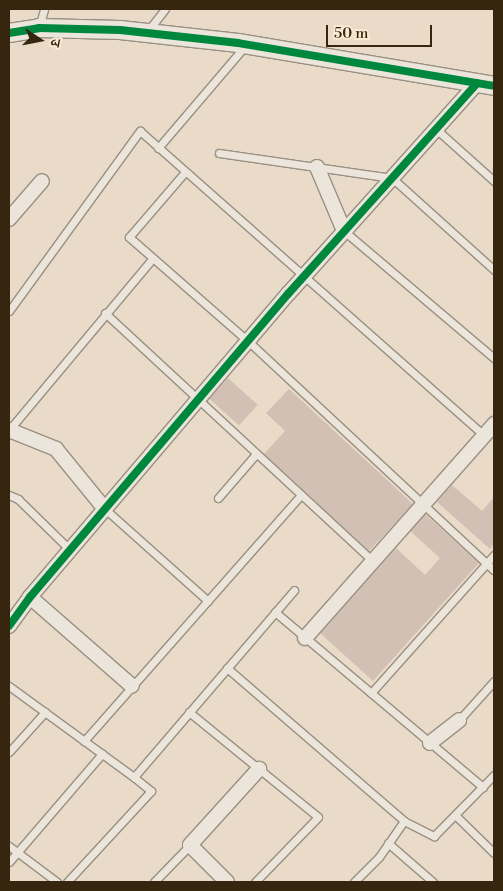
<!DOCTYPE html>
<html>
<head>
<meta charset="utf-8">
<style>
	body { margin:0 }
	#map { position:relative; width:503px; height:891px; overflow:hidden; background:#e9dbc8; font-family:"Libre Bodoni","Noto Serif Devanagari",serif }
	div>[style] { position:absolute }
	.building>* { inset:0; background:#d3c0b5; transform-origin:0 0 }
	.roads { filter:drop-shadow(1px 0 #999082) drop-shadow(-1px 0 #999082) drop-shadow(0 1px #999082) drop-shadow(0 -1px #999082) }
	.service>* { height:7px; margin:-3.5px; padding:0 3.5px; transform-origin:3.5px; border-radius:3.5px; background:#ece5dc }
	.minor>* { height:14px; margin:-7px; padding:0 7px; transform-origin:7px; border-radius:7px; background:#ece5dc }
	.tertiary>* { height:18px; margin:-9px; padding:0 9px; transform-origin:9px; border-radius:9px; background:#ece5dc }
	.cycleway>* { height:8px; margin:-4px; padding:0 4px; transform-origin:4px; border-radius:4px; background:#00873e }
	span { translate:-50% -50%; white-space:nowrap; text-align:center; line-height:1.15; -webkit-text-stroke:4px #fae9d3; paint-order:stroke }
	.frame { position:absolute; inset:0; border:10px solid #37260f; pointer-events:none }
	.north { position:absolute; left:15px; top:15px; width:50px; height:50px; -webkit-text-stroke:4px #fae9d3; paint-order:stroke; rotate:101deg; font-size:14px; font-weight:700; line-height:20px; text-align:center; color:#37260f }
	.north::after { content:''; display:block; margin:auto; width:18px; height:22px; background:#37260f; clip-path:polygon(50% 0,100% 100%,50% 72%,0 100%) }
	.scale { position:absolute; left:326px; top:25px; width:106px; height:22px; box-sizing:border-box; border:2px solid #37260f; border-top:0; padding-left:6px; font-size:15px; line-height:18px; white-space:nowrap; color:#37260f; -webkit-text-stroke:4px #fae9d3; paint-order:stroke }
</style>
</head>
<body>
<div id="map">
	<div class="building">
		<div style="left:228px;top:378px;width:40px;height:28px;rotate:42deg"></div>
		<div style="clip-path:polygon(289px 389px,413px 504px,369px 551px,264px 454px,285px 431px,266px 413px)"></div>
		<div style="clip-path:polygon(452px 485px,482px 511px,494px 497px,494px 544px,490px 549px,437px 502px)"></div>
		<div style="clip-path:polygon(424px 513px,479px 563px,373px 681px,320px 633px,396px 548px,425px 575px,440px 558px,409px 530px)"></div>
	</div>
	<div class="roads">
		<div class="service">
			<div style="left:39px;top:27px;width:19px;rotate:-74deg"></div>
			<div style="left:147px;top:32px;width:29px;rotate:-52deg"></div>
			<div style="left:436px;top:129px;width:78px;rotate:41.9deg"></div>
			<div style="left:158px;top:148px;width:135px;rotate:-49.5deg"></div>
			<div style="left:219px;top:153px;width:175px;rotate:8.2deg"></div>
			<div style="left:392px;top:178px;width:137px;rotate:42deg"></div>
			<div style="left:185px;top:172px;width:86px;rotate:130.7deg"></div>
			<div style="left:129px;top:237px;width:158px;rotate:41.2deg"></div>
			<div style="left:248px;top:341px;width:336px;rotate:43deg"></div>
			<div style="left:344px;top:231px;width:197px;rotate:40.3deg"></div>
			<div style="left:9px;top:311px;width:223px;rotate:-54deg"></div>
			<div style="left:140px;top:131px;width:459px;rotate:41.5deg"></div>
			<div style="left:105px;top:313px;width:365px;rotate:42.8deg"></div>
			<div style="left:9px;top:430px;width:224px;rotate:-50.1deg"></div>
			<div style="left:9px;top:495px;width:10px;rotate:24deg"></div>
			<div style="left:18px;top:499px;width:73px;rotate:44.4deg"></div>
			<div style="left:218px;top:498px;width:58px;rotate:-49.2deg"></div>
			<div style="left:105px;top:509px;width:138px;rotate:41.8deg"></div>
			<div style="left:275px;top:612px;width:272px;rotate:40.1deg"></div>
			<div style="left:227px;top:668px;width:234px;rotate:40.8deg"></div>
			<div style="left:404px;top:821px;width:34px;rotate:27deg"></div>
			<div style="left:434px;top:836px;width:86px;rotate:-45.5deg"></div>
			<div style="left:9px;top:686px;width:155px;rotate:36.1deg"></div>
			<div style="left:134px;top:777px;width:246px;rotate:-49.4deg"></div>
			<div style="left:371px;top:693px;width:185px;rotate:-48.3deg"></div>
			<div style="left:189px;top:712px;width:166px;rotate:39.1deg"></div>
			<div style="left:318px;top:817px;width:91px;rotate:134.1deg"></div>
			<div style="left:459px;top:720px;width:52px;rotate:-48.1deg"></div>
			<div style="left:84px;top:741px;width:328px;rotate:-48.6deg"></div>
			<div style="left:9px;top:752px;width:54px;rotate:-48deg"></div>
			<div style="left:455px;top:815px;width:54px;rotate:44.3deg"></div>
			<div style="left:388px;top:843px;width:60px;rotate:40.9deg"></div>
			<div style="left:9px;top:846px;width:60px;rotate:36.9deg"></div>
			<div style="left:9px;top:862px;width:143px;rotate:-49.3deg"></div>
			<div style="left:67px;top:882px;width:124px;rotate:-47.3deg"></div>
			<div style="left:151px;top:791px;width:22px;rotate:-141deg"></div>
			<div style="left:154px;top:882px;width:52px;rotate:-45.8deg"></div>
			<div style="left:354px;top:882px;width:35px;rotate:-45deg"></div>
			<div style="left:379px;top:857px;width:44px;rotate:-55.2deg"></div>
		</div>
		<div class="minor">
			<div style="left:317px;top:167px;width:69px;rotate:67.1deg"></div>
			<div style="left:9px;top:219px;width:50px;rotate:-49deg"></div>
			<div style="left:9px;top:430px;width:51px;rotate:22deg"></div>
			<div style="left:56px;top:449px;width:77px;rotate:50.8deg"></div>
			<div style="left:30px;top:597px;width:135px;rotate:41.1deg"></div>
			<div style="left:9px;top:626px;width:36px;rotate:-54deg"></div>
			<div style="left:30px;top:597px;width:398px;rotate:-49.6deg"></div>
			<div style="left:288px;top:294px;width:283px;rotate:-48.1deg"></div>
			<div style="left:305px;top:638px;width:286px;rotate:-48.5deg"></div>
			<div style="left:430px;top:743px;width:37px;rotate:-38deg"></div>
			<div style="left:227px;top:882px;width:52px;rotate:-135deg"></div>
			<div style="left:190px;top:845px;width:103px;rotate:-47.8deg"></div>
		</div>
		<div class="tertiary">
			<div style="left:9px;top:33px;width:30px;rotate:-9deg"></div>
			<div style="left:39px;top:28px;width:81px;rotate:1.4deg"></div>
			<div style="left:120px;top:30px;width:119px;rotate:6.3deg"></div>
			<div style="left:238px;top:43px;width:260px;rotate:9.5deg"></div>
		</div>
	</div>
	<div class="cycleway">
		<div style="left:9px;top:33px;width:30px;rotate:-9deg"></div>
		<div style="left:39px;top:28px;width:81px;rotate:1.4deg"></div>
		<div style="left:120px;top:30px;width:119px;rotate:6.3deg"></div>
		<div style="left:238px;top:43px;width:260px;rotate:9.5deg"></div>
		<div style="left:9px;top:626px;width:36px;rotate:-54deg"></div>
		<div style="left:30px;top:597px;width:398px;rotate:-49.6deg"></div>
		<div style="left:288px;top:294px;width:283px;rotate:-48.1deg"></div>
	</div>
	<div class="frame"></div>
	<div class="north">उ</div>
	<div class="scale">50 m</div>
</div>
</body>
</html>
